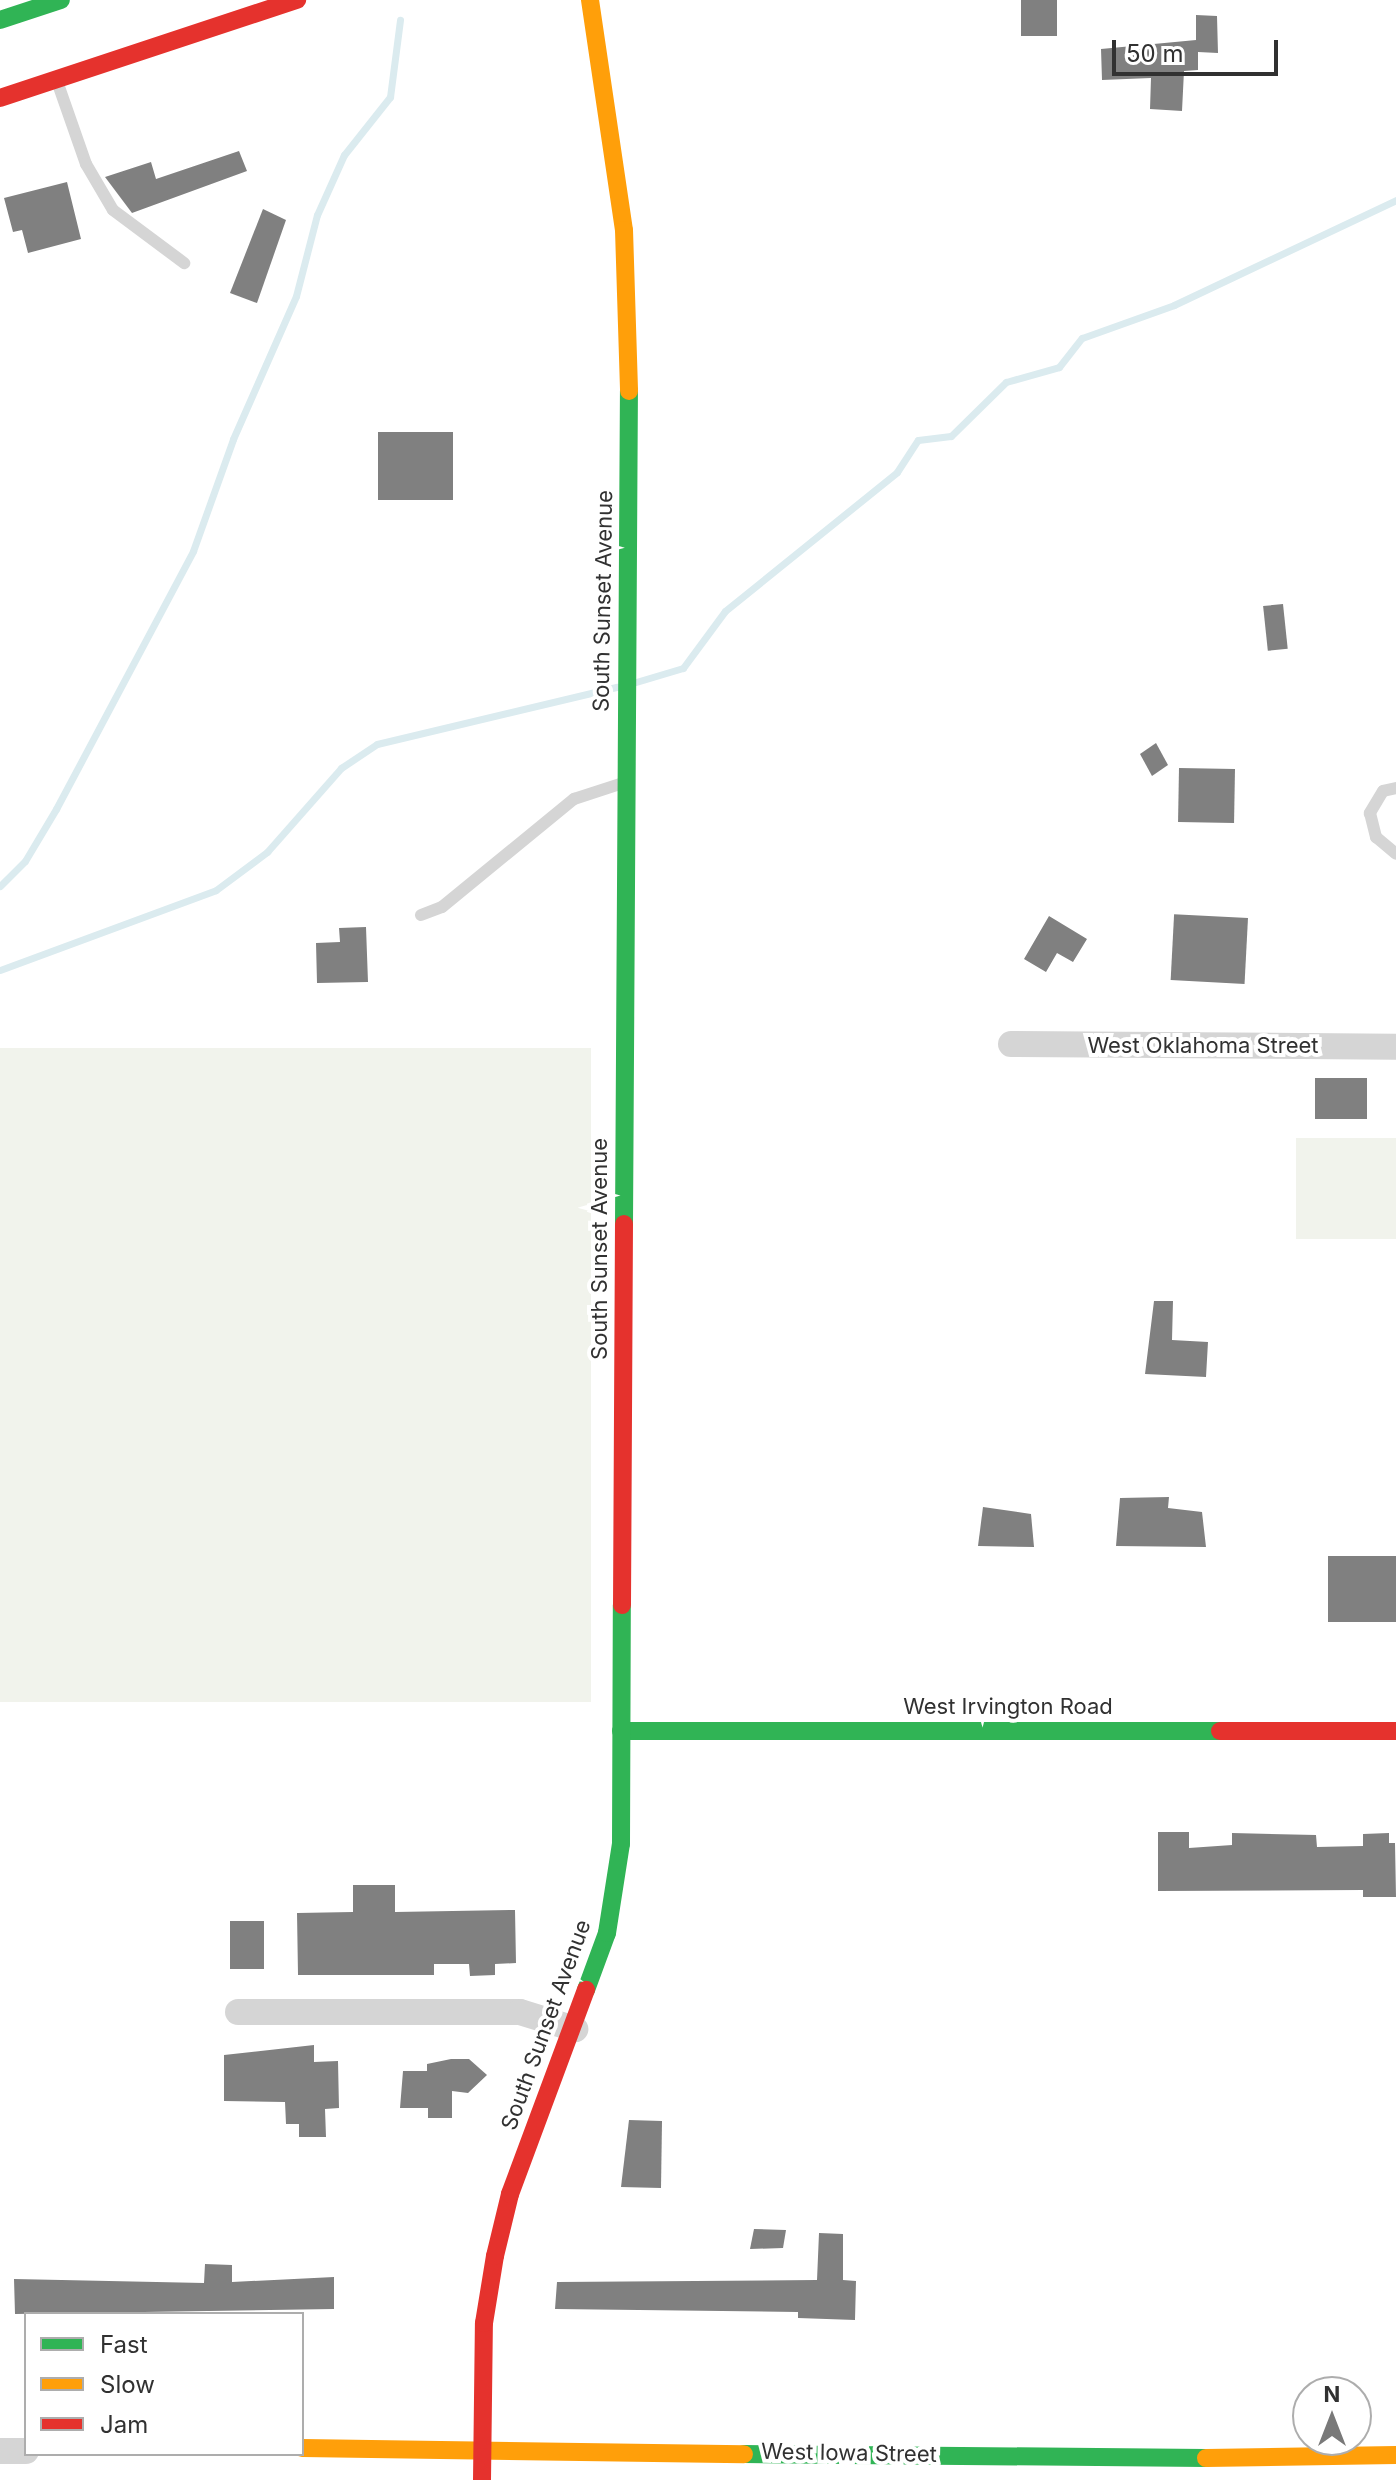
<!DOCTYPE html>
<html>
<head>
<meta charset="utf-8">
<style>
	body { margin:0 }
	#map { position:relative; width:1396px; height:2480px; overflow:hidden; background:#fff; font-family:Inter,sans-serif }
	div>[style] { position:absolute }
	.green>* { inset:0; background:#f1f3ec; transform-origin:0 0 }
	.stream>* { height:7px; margin:-3.5px; padding:0 3.5px; transform-origin:3.5px; border-radius:3.5px; background:#dbebef }
	.building>* { inset:0; background:#808080; transform-origin:0 0 }
	.lane>* { height:12px; margin:-6px; padding:0 6px; transform-origin:6px; border-radius:6px; background:#d5d5d5 }
	.street>* { height:26px; margin:-13px; padding:0 13px; transform-origin:13px; border-radius:13px; background:#d5d5d5 }
	.fast>* { height:18px; margin:-9px; padding:0 9px; transform-origin:9px; border-radius:9px; background:#30b455 }
	.slow>* { height:18px; margin:-9px; padding:0 9px; transform-origin:9px; border-radius:9px; background:#ff9f0a }
	.jam>* { height:18px; margin:-9px; padding:0 9px; transform-origin:9px; border-radius:9px; background:#e5322d }
	span { translate:-50% -50%; white-space:nowrap; text-align:center; line-height:1.15; -webkit-text-stroke:8px #fff; paint-order:stroke }
	.street-label { font-size:22px; color:#313131 }
	.legend { position:absolute; left:24px; top:2312px; width:280px; height:144px; box-sizing:border-box; background:#fff; border:2px solid #adadad; margin:0; padding:10px 14px; list-style:none; font-size:24px; color:#313131 }
	.legend li { display:flex; align-items:center; gap:16px; height:40px }
	.legend b { width:40px; border:2px solid #adadad }
	.north { position:absolute; left:1292px; top:2376px; width:80px; height:80px; box-sizing:border-box; background:#fff; border:2px solid #adadad; border-radius:50%; rotate:0deg; font-size:22px; font-weight:700; line-height:32px; text-align:center; color:#313131 }
	.north::after { content:''; display:block; margin:auto; width:28px; height:36px; background:#797979; clip-path:polygon(50% 0,100% 100%,50% 72%,0 100%) }
	.scale { position:absolute; left:1112px; top:40px; width:166px; height:36px; box-sizing:border-box; border:4px solid #313131; border-top:0; padding-left:10px; font-size:24px; line-height:28px; white-space:nowrap; color:#313131; -webkit-text-stroke:6px #fff; paint-order:stroke }
</style>
</head>
<body>
<div id="map">
	<div class="green">
		<div style="left:591px;top:1048px;width:654px;height:591px;rotate:90deg"></div>
		<div style="left:1296px;top:1138px;width:100px;height:101px"></div>
	</div>
	<div class="stream">
		<div style="left:636px;top:682px;width:49px;rotate:-16.6deg"></div>
		<div style="left:683px;top:668px;width:71px;rotate:-53.6deg"></div>
		<div style="left:725px;top:611px;width:221px;rotate:-38.9deg"></div>
		<div style="left:897px;top:472px;width:38px;rotate:-57deg"></div>
		<div style="left:918px;top:440px;width:33px;rotate:-7deg"></div>
		<div style="left:951px;top:436px;width:77px;rotate:-44.5deg"></div>
		<div style="left:1006px;top:382px;width:55px;rotate:-15.8deg"></div>
		<div style="left:1059px;top:367px;width:37px;rotate:-52deg"></div>
		<div style="left:1082px;top:338px;width:98px;rotate:-19.7deg"></div>
		<div style="left:1174px;top:305px;width:246px;rotate:-25.3deg"></div>
		<div style="left:0;top:886px;width:35px;rotate:-45deg"></div>
		<div style="left:25px;top:861px;width:61px;rotate:-59.2deg"></div>
		<div style="left:56px;top:809px;width:292px;rotate:-62deg"></div>
		<div style="left:193px;top:551px;width:119px;rotate:-70.3deg"></div>
		<div style="left:233px;top:439px;width:156px;rotate:-66.2deg"></div>
		<div style="left:296px;top:296px;width:84px;rotate:-75.5deg"></div>
		<div style="left:317px;top:215px;width:66px;rotate:-65.8deg"></div>
		<div style="left:344px;top:155px;width:74px;rotate:-51.6deg"></div>
		<div style="left:390px;top:97px;width:78px;rotate:-82.6deg"></div>
		<div style="left:0;top:970px;width:230px;rotate:-20.3deg"></div>
		<div style="left:216px;top:890px;width:64px;rotate:-36.7deg"></div>
		<div style="left:267px;top:852px;width:112px;rotate:-48.6deg"></div>
		<div style="left:341px;top:768px;width:43px;rotate:-33.7deg"></div>
		<div style="left:377px;top:744px;width:247px;rotate:-13.4deg"></div>
	</div>
	<div class="building">
		<div style="left:1021px;top:0;width:36px;height:36px"></div>
		<div style="clip-path:polygon(1196px 15px,1217px 16px,1218px 53px,1198px 52px,1198px 70px,1184px 71px,1182px 111px,1150px 109px,1151px 78px,1102px 80px,1101px 49px,1196px 40px)"></div>
		<div style="clip-path:polygon(239px 151px,247px 171px,132px 213px,105px 177px,151px 162px,156px 179px)"></div>
		<div style="clip-path:polygon(67px 182px,81px 239px,28px 253px,22px 230px,13px 232px,4px 198px)"></div>
		<div style="clip-path:polygon(263px 209px,286px 220px,257px 303px,230px 293px)"></div>
		<div style="left:378px;top:432px;width:75px;height:68px"></div>
		<div style="left:1283px;top:604px;width:45px;height:20px;rotate:84deg"></div>
		<div style="clip-path:polygon(1156px 743px,1168px 765px,1152px 776px,1140px 754px)"></div>
		<div style="left:1179px;top:768px;width:56px;height:54px;rotate:1deg"></div>
		<div style="clip-path:polygon(1049px 916px,1087px 939px,1073px 962px,1057px 953px,1046px 972px,1024px 959px)"></div>
		<div style="left:1248px;top:918px;width:66px;height:74px;rotate:93deg"></div>
		<div style="clip-path:polygon(366px 927px,368px 982px,317px 983px,316px 943px,340px 942px,339px 928px)"></div>
		<div style="left:1315px;top:1078px;width:52px;height:41px"></div>
		<div style="clip-path:polygon(1154px 1301px,1173px 1301px,1172px 1340px,1208px 1342px,1206px 1377px,1145px 1374px)"></div>
		<div style="clip-path:polygon(1169px 1497px,1168px 1508px,1202px 1512px,1206px 1547px,1116px 1546px,1120px 1498px)"></div>
		<div style="clip-path:polygon(983px 1507px,1031px 1514px,1034px 1547px,978px 1546px)"></div>
		<div style="left:1328px;top:1556px;width:68px;height:66px"></div>
		<div style="clip-path:polygon(1158px 1832px,1189px 1832px,1189px 1848px,1232px 1845px,1232px 1833px,1316px 1835px,1317px 1847px,1363px 1846px,1363px 1834px,1389px 1833px,1389px 1843px,1395px 1843px,1396px 1897px,1363px 1897px,1363px 1890px,1158px 1891px)"></div>
		<div style="clip-path:polygon(353px 1885px,395px 1885px,395px 1912px,515px 1910px,516px 1963px,495px 1964px,495px 1975px,470px 1976px,469px 1964px,434px 1964px,434px 1975px,298px 1975px,297px 1913px,353px 1912px)"></div>
		<div style="left:230px;top:1921px;width:34px;height:48px"></div>
		<div style="clip-path:polygon(314px 2045px,314px 2062px,338px 2061px,339px 2108px,325px 2109px,326px 2137px,299px 2137px,299px 2124px,286px 2124px,285px 2102px,224px 2101px,224px 2055px)"></div>
		<div style="clip-path:polygon(451px 2059px,469px 2059px,487px 2075px,468px 2093px,452px 2091px,452px 2118px,428px 2118px,428px 2108px,400px 2108px,403px 2071px,427px 2071px,427px 2064px)"></div>
		<div style="clip-path:polygon(629px 2120px,662px 2121px,661px 2188px,621px 2187px)"></div>
		<div style="clip-path:polygon(754px 2229px,786px 2230px,783px 2248px,750px 2249px)"></div>
		<div style="clip-path:polygon(819px 2233px,843px 2234px,843px 2280px,856px 2281px,855px 2320px,798px 2318px,798px 2312px,555px 2309px,557px 2282px,817px 2280px)"></div>
		<div style="clip-path:polygon(205px 2264px,232px 2265px,232px 2282px,334px 2277px,334px 2309px,15px 2314px,14px 2279px,204px 2283px)"></div>
	</div>
	<div class="lane">
		<div style="left:58px;top:84px;width:85px;rotate:70.7deg"></div>
		<div style="left:86px;top:164px;width:53px;rotate:59.6deg"></div>
		<div style="left:113px;top:210px;width:89px;rotate:36.7deg"></div>
		<div style="left:1396px;top:788px;width:13px;rotate:167deg"></div>
		<div style="left:1383px;top:791px;width:26px;rotate:121deg"></div>
		<div style="left:1370px;top:813px;width:25px;rotate:76deg"></div>
		<div style="left:1376px;top:837px;width:26px;rotate:40deg"></div>
		<div style="left:421px;top:915px;width:22px;rotate:-21deg"></div>
		<div style="left:442px;top:907px;width:171px;rotate:-39.3deg"></div>
		<div style="left:574px;top:799px;width:52px;rotate:-18.1deg"></div>
	</div>
	<div class="street">
		<div style="left:1011px;top:1044px;width:385px;rotate:0.4deg"></div>
		<div style="left:238px;top:2012px;width:282px"></div>
		<div style="left:520px;top:2012px;width:58px;rotate:17.2deg"></div>
		<div style="left:0;top:2451px;width:26px"></div>
	</div>
	<div class="fast">
		<div style="left:0;top:20px;width:64px;rotate:-18.2deg"></div>
		<div style="left:624px;top:1224px;width:833px;rotate:-89.66deg"></div>
		<div style="left:621px;top:1731px;width:599px"></div>
		<div style="left:586px;top:1990px;width:61px;rotate:-69.8deg"></div>
		<div style="left:607px;top:1933px;width:90px;rotate:-81.1deg"></div>
		<div style="left:621px;top:1844px;width:239px;rotate:-89.8deg"></div>
		<div style="left:744px;top:2454px;width:462px;rotate:0.5deg"></div>
	</div>
	<div class="slow">
		<div style="left:590px;top:0;width:232px;rotate:81.6deg"></div>
		<div style="left:624px;top:230px;width:161px;rotate:88.2deg"></div>
		<div style="left:302px;top:2448px;width:442px;rotate:0.8deg"></div>
		<div style="left:1206px;top:2458px;width:190px;rotate:-0.9deg"></div>
	</div>
	<div class="jam">
		<div style="left:0;top:98px;width:313px;rotate:-18.3deg"></div>
		<div style="left:622px;top:1605px;width:381px;rotate:-89.7deg"></div>
		<div style="left:1220px;top:1731px;width:176px"></div>
		<div style="left:482px;top:2480px;width:157px;rotate:-89.3deg"></div>
		<div style="left:484px;top:2323px;width:68px;rotate:-80.7deg"></div>
		<div style="left:495px;top:2256px;width:64px;rotate:-76.4deg"></div>
		<div style="left:510px;top:2194px;width:218px;rotate:-69.6deg"></div>
	</div>
	<div class="street-label">
		<span style="left:603px;top:601px;rotate:-89deg">South Sunset Avenue</span>
		<span style="left:1203px;top:1046px">West Oklahoma Street</span>
		<span style="left:600px;top:1249px;rotate:-90deg">South Sunset Avenue</span>
		<span style="left:1008px;top:1707px">West Irvington Road</span>
		<span style="left:546px;top:2025px;rotate:-70deg">South Sunset Avenue</span>
		<span style="left:849px;top:2453px;rotate:1deg">West Iowa Street</span>
	</div>
	<ul class="legend">
	<li><b style="height:10px;background:#30b455"></b>Fast</li>
	<li><b style="height:10px;background:#ff9f0a"></b>Slow</li>
	<li><b style="height:10px;background:#e5322d"></b>Jam</li>
	</ul>
	<div class="north">N</div>
	<div class="scale">50 m</div>
</div>
</body>
</html>
